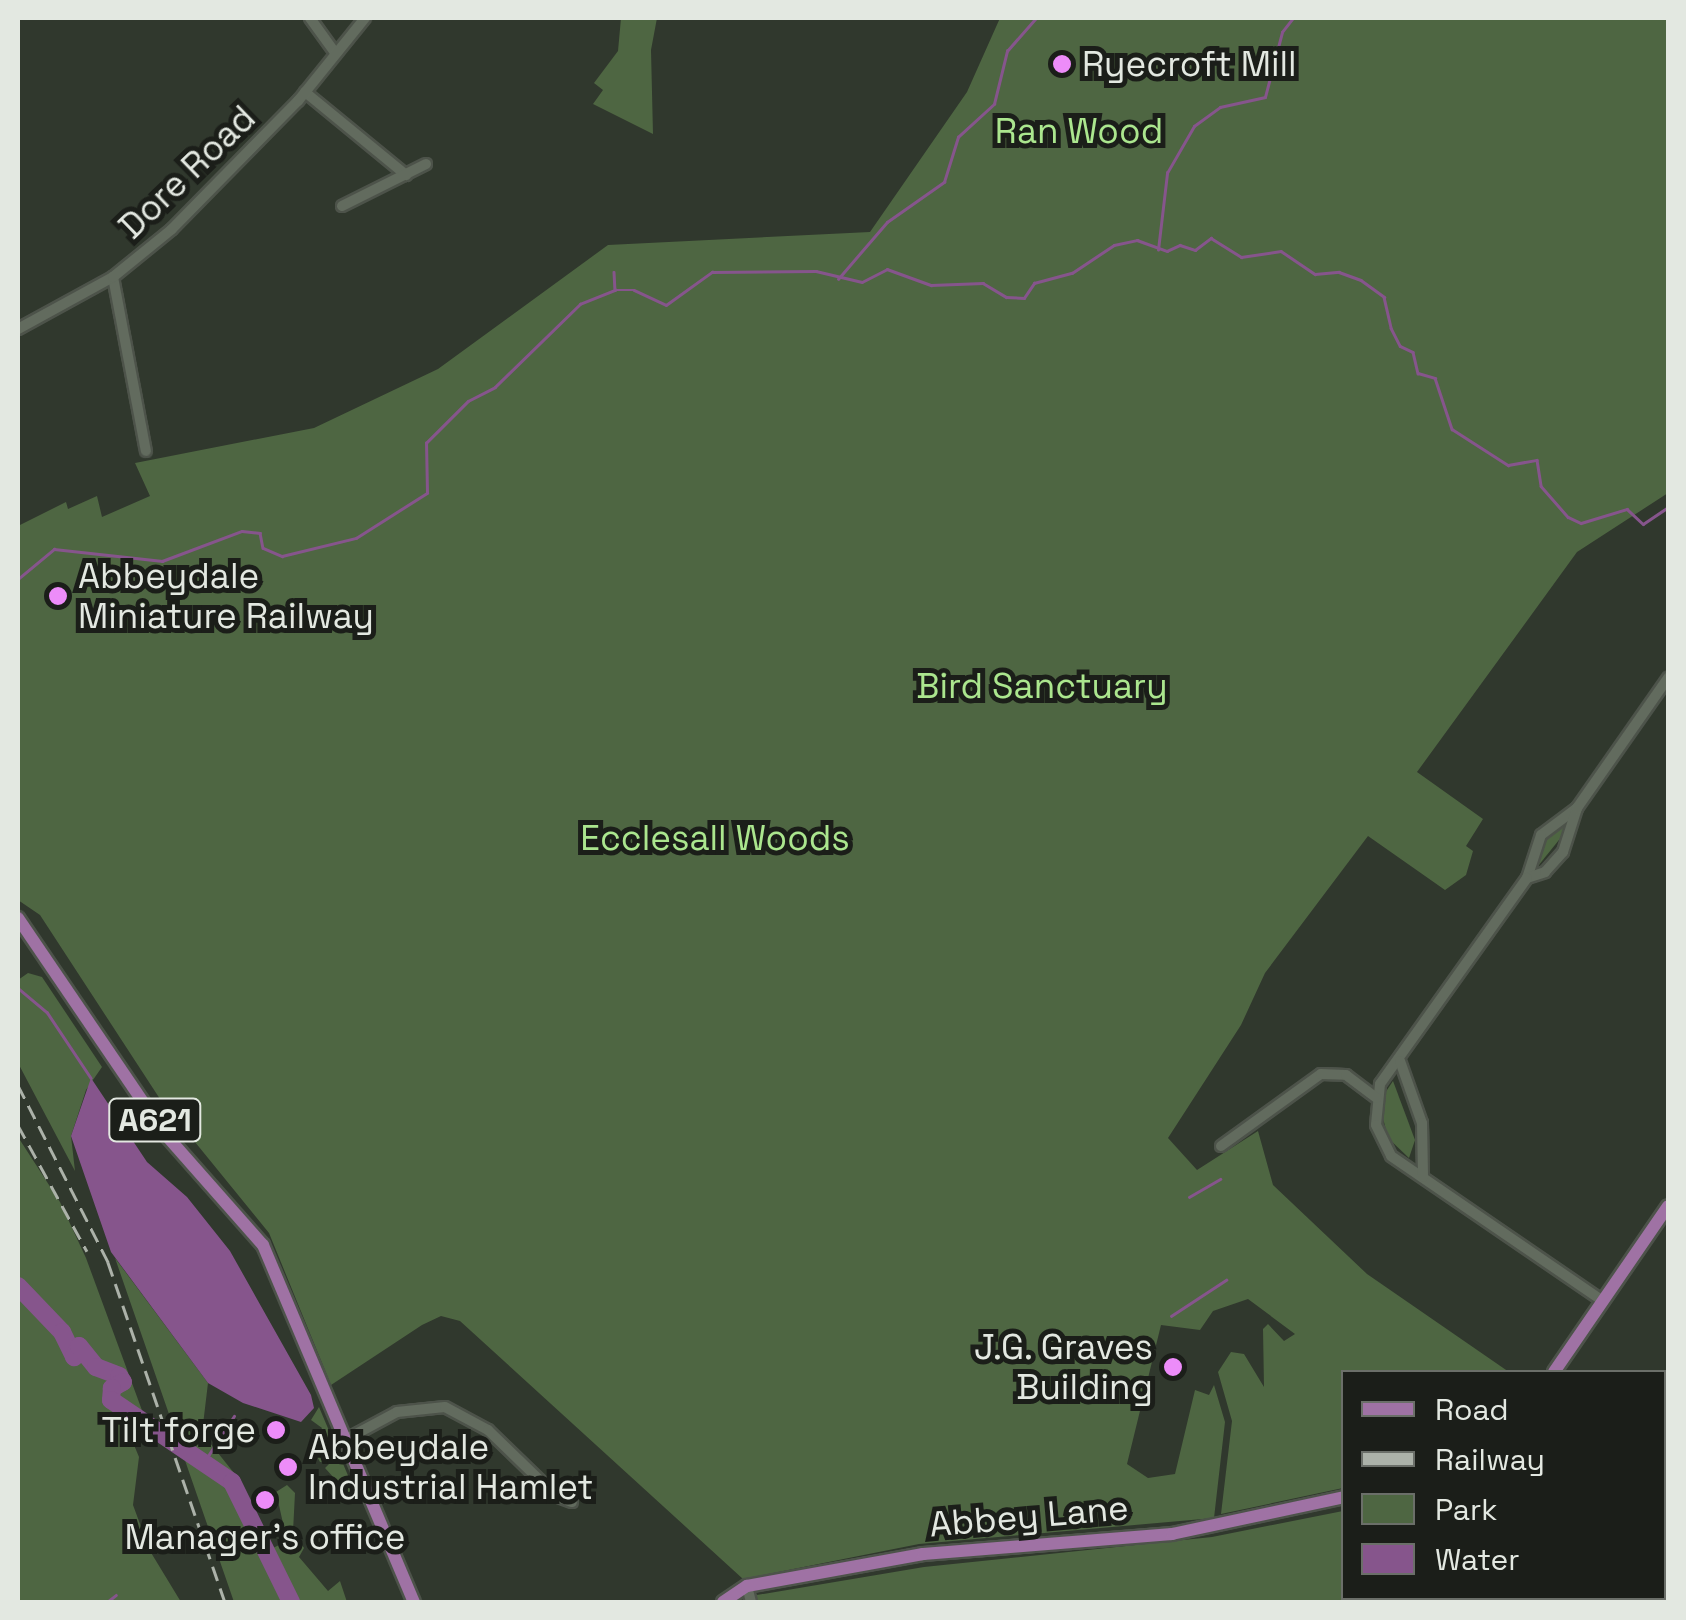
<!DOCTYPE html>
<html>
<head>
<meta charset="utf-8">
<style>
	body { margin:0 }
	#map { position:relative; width:1686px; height:1620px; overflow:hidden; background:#30382d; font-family:"Space Grotesk",sans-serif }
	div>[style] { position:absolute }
	.green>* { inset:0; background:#4e6642 }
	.water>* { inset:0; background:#86558c }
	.stream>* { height:2.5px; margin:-1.25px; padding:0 1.25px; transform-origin:1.25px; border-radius:1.25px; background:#86558c }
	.river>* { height:18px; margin:-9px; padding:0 9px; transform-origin:9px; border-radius:9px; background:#86558c }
	.roads { filter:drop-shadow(2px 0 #4d534a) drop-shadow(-2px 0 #4d534a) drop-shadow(0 2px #4d534a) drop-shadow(0 -2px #4d534a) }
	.minor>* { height:10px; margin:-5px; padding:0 5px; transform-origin:5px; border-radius:5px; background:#626b5e }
	.major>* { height:12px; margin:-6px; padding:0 6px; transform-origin:6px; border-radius:6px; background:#9f72a4 }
	.rail>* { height:2.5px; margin-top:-1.25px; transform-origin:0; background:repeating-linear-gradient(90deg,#acb2a9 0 15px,transparent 0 23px) }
	.dots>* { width:28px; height:28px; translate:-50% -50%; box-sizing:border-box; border:5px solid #1b1e19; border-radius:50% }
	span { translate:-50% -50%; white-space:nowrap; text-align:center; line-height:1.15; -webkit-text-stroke:10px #1b1e19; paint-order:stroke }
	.shield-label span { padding:2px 8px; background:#1b1e19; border:2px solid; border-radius:8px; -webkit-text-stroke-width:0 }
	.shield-label { font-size:32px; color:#e3e8e1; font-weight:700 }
	.poi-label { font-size:35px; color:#e3e8e1 }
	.left { translate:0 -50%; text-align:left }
	.right { translate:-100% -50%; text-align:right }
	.park-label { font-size:35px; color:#abe68e }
	.street-label { font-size:35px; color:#e3e8e1 }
	.frame { position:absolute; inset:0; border:20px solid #e3e8e1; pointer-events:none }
	.legend { position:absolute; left:1341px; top:1370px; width:325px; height:230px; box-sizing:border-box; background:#1b1e19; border:2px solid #6b6f69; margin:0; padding:12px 18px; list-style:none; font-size:30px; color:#e3e8e1 }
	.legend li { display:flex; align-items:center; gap:20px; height:50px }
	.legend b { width:50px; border:2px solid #6b6f69 }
</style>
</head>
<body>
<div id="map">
	<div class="green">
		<div style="clip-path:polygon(621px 18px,657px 18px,651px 50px,653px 134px,593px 104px,603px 90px,594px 83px,618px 51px)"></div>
		<div style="clip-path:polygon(1000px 18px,1668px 18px,1668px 493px,1577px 552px,1417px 772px,1483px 819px,1466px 846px,1473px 851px,1466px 875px,1445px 890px,1368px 836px,1265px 973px,1241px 1025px,1168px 1138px,1197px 1170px,1258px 1131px,1273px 1185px,1367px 1274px,1509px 1372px,1344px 1372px,1343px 1488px,1221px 1514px,1232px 1421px,1218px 1372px,1231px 1352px,1244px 1354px,1264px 1387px,1263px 1329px,1268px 1324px,1284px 1341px,1295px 1334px,1248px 1299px,1213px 1311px,1200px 1330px,1161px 1325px,1127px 1464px,1148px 1478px,1175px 1474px,1195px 1390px,1209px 1395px,1214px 1385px,1225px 1422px,1214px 1518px,919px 1544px,743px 1579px,460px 1321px,441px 1316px,422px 1325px,331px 1385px,269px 1233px,160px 1099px,40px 915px,18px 900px,18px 526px,66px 502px,68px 509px,97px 496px,102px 517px,150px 496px,135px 463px,314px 428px,438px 369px,608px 245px,870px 232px,967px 92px)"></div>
		<div style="clip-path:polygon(1568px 814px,1567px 830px,1534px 871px,1544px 837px)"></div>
		<div style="clip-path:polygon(28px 973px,42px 977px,102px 1067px,86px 1090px,71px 1136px,75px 1171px,18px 1063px,18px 980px)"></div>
		<div style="clip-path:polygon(1393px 1081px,1415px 1140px,1409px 1158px,1388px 1138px,1383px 1118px,1383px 1096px)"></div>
		<div style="clip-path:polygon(18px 1137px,60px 1202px,86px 1258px,143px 1413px,127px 1428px,139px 1457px,133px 1505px,150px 1551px,181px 1602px,18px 1602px)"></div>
		<div style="clip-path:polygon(115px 1258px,208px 1383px,202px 1433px,234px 1473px,243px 1513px,265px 1552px,287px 1541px,276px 1492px,287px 1485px,295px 1493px,293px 1532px,304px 1548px,299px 1557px,328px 1591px,340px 1581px,347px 1602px,234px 1602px)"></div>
		<div style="clip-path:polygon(319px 1407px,355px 1492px,350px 1499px,332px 1488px,334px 1478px,325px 1468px,330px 1463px,320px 1462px,312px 1447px,322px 1428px,311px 1420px)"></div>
		<div style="clip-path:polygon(1343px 1511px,1344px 1598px,1621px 1602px,753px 1602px,751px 1596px,924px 1567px,1212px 1537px)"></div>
	</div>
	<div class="water">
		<div style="clip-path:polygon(91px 1078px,147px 1162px,187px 1197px,230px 1251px,311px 1395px,314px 1408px,301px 1422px,243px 1403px,208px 1383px,111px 1252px,71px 1136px)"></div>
	</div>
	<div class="stream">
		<div style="left:1158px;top:250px;width:78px;rotate:-83.3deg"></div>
		<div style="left:1167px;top:173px;width:54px;rotate:-60.1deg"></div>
		<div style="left:1194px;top:126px;width:32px;rotate:-36deg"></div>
		<div style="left:1220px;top:107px;width:46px;rotate:-12.5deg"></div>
		<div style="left:1265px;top:97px;width:67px;rotate:-75.3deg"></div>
		<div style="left:1282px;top:32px;width:18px;rotate:-52deg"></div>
		<div style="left:614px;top:272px;width:18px;rotate:87deg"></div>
		<div style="left:838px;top:279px;width:75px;rotate:-49.3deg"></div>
		<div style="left:887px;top:222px;width:70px;rotate:-35.1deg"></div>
		<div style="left:944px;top:182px;width:47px;rotate:-72.7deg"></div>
		<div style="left:958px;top:137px;width:49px;rotate:-42.5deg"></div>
		<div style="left:994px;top:104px;width:55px;rotate:-76.2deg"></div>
		<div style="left:1007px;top:51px;width:44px;rotate:-48.7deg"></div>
		<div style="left:18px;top:579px;width:47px;rotate:-39.8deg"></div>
		<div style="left:54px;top:549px;width:109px;rotate:6.3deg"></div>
		<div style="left:162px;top:561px;width:85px;rotate:-20.6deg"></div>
		<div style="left:242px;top:531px;width:18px;rotate:6deg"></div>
		<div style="left:260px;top:533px;width:15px;rotate:79deg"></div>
		<div style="left:263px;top:548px;width:21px;rotate:23deg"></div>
		<div style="left:282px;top:556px;width:76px;rotate:-13.7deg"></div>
		<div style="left:356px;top:538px;width:84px;rotate:-32.4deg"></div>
		<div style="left:427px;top:493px;width:50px;rotate:-91.1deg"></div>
		<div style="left:426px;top:443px;width:59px;rotate:-45deg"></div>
		<div style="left:468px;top:401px;width:30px;rotate:-27deg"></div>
		<div style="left:495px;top:387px;width:119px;rotate:-44.3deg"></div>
		<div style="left:580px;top:304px;width:38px;rotate:-22deg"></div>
		<div style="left:615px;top:290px;width:19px"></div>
		<div style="left:634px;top:290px;width:35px;rotate:25deg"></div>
		<div style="left:666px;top:305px;width:57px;rotate:-35.7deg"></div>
		<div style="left:712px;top:272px;width:104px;rotate:-0.6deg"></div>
		<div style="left:816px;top:271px;width:47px;rotate:13.4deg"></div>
		<div style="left:862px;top:282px;width:28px;rotate:-27deg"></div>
		<div style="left:887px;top:269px;width:47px;rotate:20deg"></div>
		<div style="left:931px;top:285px;width:52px;rotate:-2.2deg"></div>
		<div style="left:983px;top:283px;width:27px;rotate:31deg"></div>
		<div style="left:1006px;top:297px;width:18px;rotate:3deg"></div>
		<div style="left:1024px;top:298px;width:18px;rotate:-56deg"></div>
		<div style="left:1034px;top:283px;width:39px;rotate:-15deg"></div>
		<div style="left:1072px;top:273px;width:50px;rotate:-33.7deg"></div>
		<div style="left:1114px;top:245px;width:24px;rotate:-12deg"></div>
		<div style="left:1137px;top:240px;width:32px;rotate:20deg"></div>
		<div style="left:1167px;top:251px;width:14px;rotate:-25deg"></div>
		<div style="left:1180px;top:245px;width:16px;rotate:18deg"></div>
		<div style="left:1195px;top:250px;width:20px;rotate:-37deg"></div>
		<div style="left:1211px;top:238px;width:36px;rotate:32deg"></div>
		<div style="left:1241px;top:257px;width:40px;rotate:-8.5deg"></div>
		<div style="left:1281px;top:251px;width:41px;rotate:34.1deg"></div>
		<div style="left:1315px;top:274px;width:24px;rotate:-5deg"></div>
		<div style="left:1339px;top:272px;width:23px;rotate:20deg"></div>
		<div style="left:1361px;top:280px;width:29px;rotate:36deg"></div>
		<div style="left:1384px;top:297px;width:32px;rotate:77deg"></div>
		<div style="left:1391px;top:328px;width:20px;rotate:63deg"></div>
		<div style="left:1400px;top:346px;width:14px;rotate:25deg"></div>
		<div style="left:1413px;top:352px;width:22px;rotate:77deg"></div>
		<div style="left:1418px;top:373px;width:18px;rotate:16deg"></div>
		<div style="left:1435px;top:378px;width:54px;rotate:71.6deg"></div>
		<div style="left:1452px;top:429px;width:67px;rotate:32.7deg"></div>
		<div style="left:1508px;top:465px;width:29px;rotate:-10deg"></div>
		<div style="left:1537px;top:460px;width:26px;rotate:81deg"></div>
		<div style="left:1541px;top:486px;width:41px;rotate:48.9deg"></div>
		<div style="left:1568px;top:517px;width:14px;rotate:25deg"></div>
		<div style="left:1581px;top:523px;width:48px;rotate:-16.9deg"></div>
		<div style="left:1627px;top:509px;width:22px;rotate:43deg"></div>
		<div style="left:1643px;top:524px;width:30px;rotate:-34deg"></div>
		<div style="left:18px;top:988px;width:38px;rotate:40deg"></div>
		<div style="left:47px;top:1012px;width:79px;rotate:56.3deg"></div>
		<div style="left:1189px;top:1197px;width:36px;rotate:-30deg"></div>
		<div style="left:1171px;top:1316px;width:66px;rotate:-33.2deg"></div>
		<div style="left:206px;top:1459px;width:51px;rotate:-56.9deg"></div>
		<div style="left:107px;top:1602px;width:11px;rotate:-38deg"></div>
	</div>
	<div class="river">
		<div style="left:18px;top:1286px;width:64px;rotate:46.3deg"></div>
		<div style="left:62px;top:1332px;width:28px;rotate:64deg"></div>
		<div style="left:74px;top:1357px;width:12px;rotate:-66deg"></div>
		<div style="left:79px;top:1346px;width:27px;rotate:51deg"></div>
		<div style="left:96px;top:1367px;width:25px;rotate:21deg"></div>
		<div style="left:119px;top:1376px;width:7px;rotate:56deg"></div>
		<div style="left:123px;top:1382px;width:13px;rotate:151deg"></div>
		<div style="left:112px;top:1388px;width:12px;rotate:95deg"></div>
		<div style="left:111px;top:1400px;width:146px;rotate:34.1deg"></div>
		<div style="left:232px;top:1482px;width:134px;rotate:63.8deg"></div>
	</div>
	<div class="roads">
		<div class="minor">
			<div style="left:310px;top:18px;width:44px;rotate:54.2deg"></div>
			<div style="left:305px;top:92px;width:131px;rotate:39.4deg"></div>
			<div style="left:342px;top:206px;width:94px;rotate:-26.6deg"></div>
			<div style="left:113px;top:277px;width:177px;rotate:79.3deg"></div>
			<div style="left:18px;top:329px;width:108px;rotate:-28.7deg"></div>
			<div style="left:113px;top:277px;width:76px;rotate:-39.1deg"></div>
			<div style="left:172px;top:229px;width:180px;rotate:-45.5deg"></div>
			<div style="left:298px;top:101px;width:107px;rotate:-51.1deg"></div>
			<div style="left:1577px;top:808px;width:45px;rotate:143.1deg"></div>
			<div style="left:1541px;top:835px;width:45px;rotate:108deg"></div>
			<div style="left:1527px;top:878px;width:19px;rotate:-18deg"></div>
			<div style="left:1545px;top:872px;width:27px;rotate:-48deg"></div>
			<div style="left:1563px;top:852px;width:46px;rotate:-72.3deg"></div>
			<div style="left:1577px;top:808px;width:159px;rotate:-55deg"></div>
			<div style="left:1527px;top:878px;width:253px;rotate:125.5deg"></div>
			<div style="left:1380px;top:1084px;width:41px;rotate:95.6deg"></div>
			<div style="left:1376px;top:1125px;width:34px;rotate:64deg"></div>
			<div style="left:1391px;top:1156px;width:257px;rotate:34.4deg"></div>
			<div style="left:1400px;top:1061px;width:66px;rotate:70.5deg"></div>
			<div style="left:1422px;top:1123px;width:54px;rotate:88.9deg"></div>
			<div style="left:1221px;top:1146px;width:123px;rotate:-35.8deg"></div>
			<div style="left:1321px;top:1074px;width:25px;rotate:2deg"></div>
			<div style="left:1346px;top:1075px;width:38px;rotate:37deg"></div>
			<div style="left:343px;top:1441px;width:61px;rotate:-28.2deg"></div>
			<div style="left:397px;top:1412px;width:48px;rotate:-5.9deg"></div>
			<div style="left:445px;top:1407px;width:49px;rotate:28.1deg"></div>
			<div style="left:488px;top:1430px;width:95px;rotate:44.1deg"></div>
			<div style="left:556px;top:1496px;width:17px;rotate:21deg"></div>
			<div style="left:747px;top:1586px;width:16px;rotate:76deg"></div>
			<div style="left:1438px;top:1602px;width:5px;rotate:-53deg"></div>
		</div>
		<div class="major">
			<div style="left:18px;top:918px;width:261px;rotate:55.8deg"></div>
			<div style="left:165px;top:1134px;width:148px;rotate:48.6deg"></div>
			<div style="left:263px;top:1245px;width:388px;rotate:67.1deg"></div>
			<div style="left:1554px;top:1372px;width:201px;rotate:-55.5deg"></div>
			<div style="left:1664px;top:1498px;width:7px;rotate:56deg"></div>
			<div style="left:723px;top:1602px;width:29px;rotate:-34deg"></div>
			<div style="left:747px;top:1586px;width:179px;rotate:-10.3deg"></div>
			<div style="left:923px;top:1554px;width:250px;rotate:-4.6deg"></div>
			<div style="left:1172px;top:1534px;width:176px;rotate:-12.1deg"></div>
		</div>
	</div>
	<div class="rail">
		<div style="left:18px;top:1085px;width:199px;rotate:63deg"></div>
		<div style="left:108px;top:1262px;width:360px;rotate:71deg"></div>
		<div style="left:18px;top:1125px;width:144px;rotate:61.3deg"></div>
	</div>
	<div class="dots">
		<div style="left:1062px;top:64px;background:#ed8cf9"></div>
		<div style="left:58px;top:596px;background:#ed8cf9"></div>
		<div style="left:1173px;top:1367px;background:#ed8cf9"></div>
		<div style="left:276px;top:1430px;background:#ed8cf9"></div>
		<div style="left:288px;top:1467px;background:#ed8cf9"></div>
		<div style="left:265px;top:1500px;background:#ed8cf9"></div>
	</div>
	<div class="shield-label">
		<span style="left:155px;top:1120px">A621</span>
	</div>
	<div class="poi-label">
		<span class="left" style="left:1082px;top:64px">Ryecroft Mill</span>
		<span class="left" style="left:78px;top:596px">Abbeydale<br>Miniature Railway</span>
		<span class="right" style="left:1153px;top:1367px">J.G. Graves<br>Building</span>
		<span class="right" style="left:256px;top:1430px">Tilt forge</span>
		<span class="left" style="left:308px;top:1467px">Abbeydale<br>Industrial Hamlet</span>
		<span style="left:265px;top:1537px">Manager's office</span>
	</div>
	<div class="park-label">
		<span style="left:1079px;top:131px">Ran Wood</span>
		<span style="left:1042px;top:686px">Bird Sanctuary</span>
		<span style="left:715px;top:838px">Ecclesall Woods</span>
	</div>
	<div class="street-label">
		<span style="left:187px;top:172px;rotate:-44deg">Dore Road</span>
		<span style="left:1029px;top:1516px;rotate:-5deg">Abbey Lane</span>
	</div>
	<div class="frame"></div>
	<ul class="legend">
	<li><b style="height:12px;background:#9f72a4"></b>Road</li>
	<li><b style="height:12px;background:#acb2a9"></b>Railway</li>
	<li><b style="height:28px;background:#4e6642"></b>Park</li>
	<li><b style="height:28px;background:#86558c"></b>Water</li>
	</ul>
</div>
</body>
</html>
